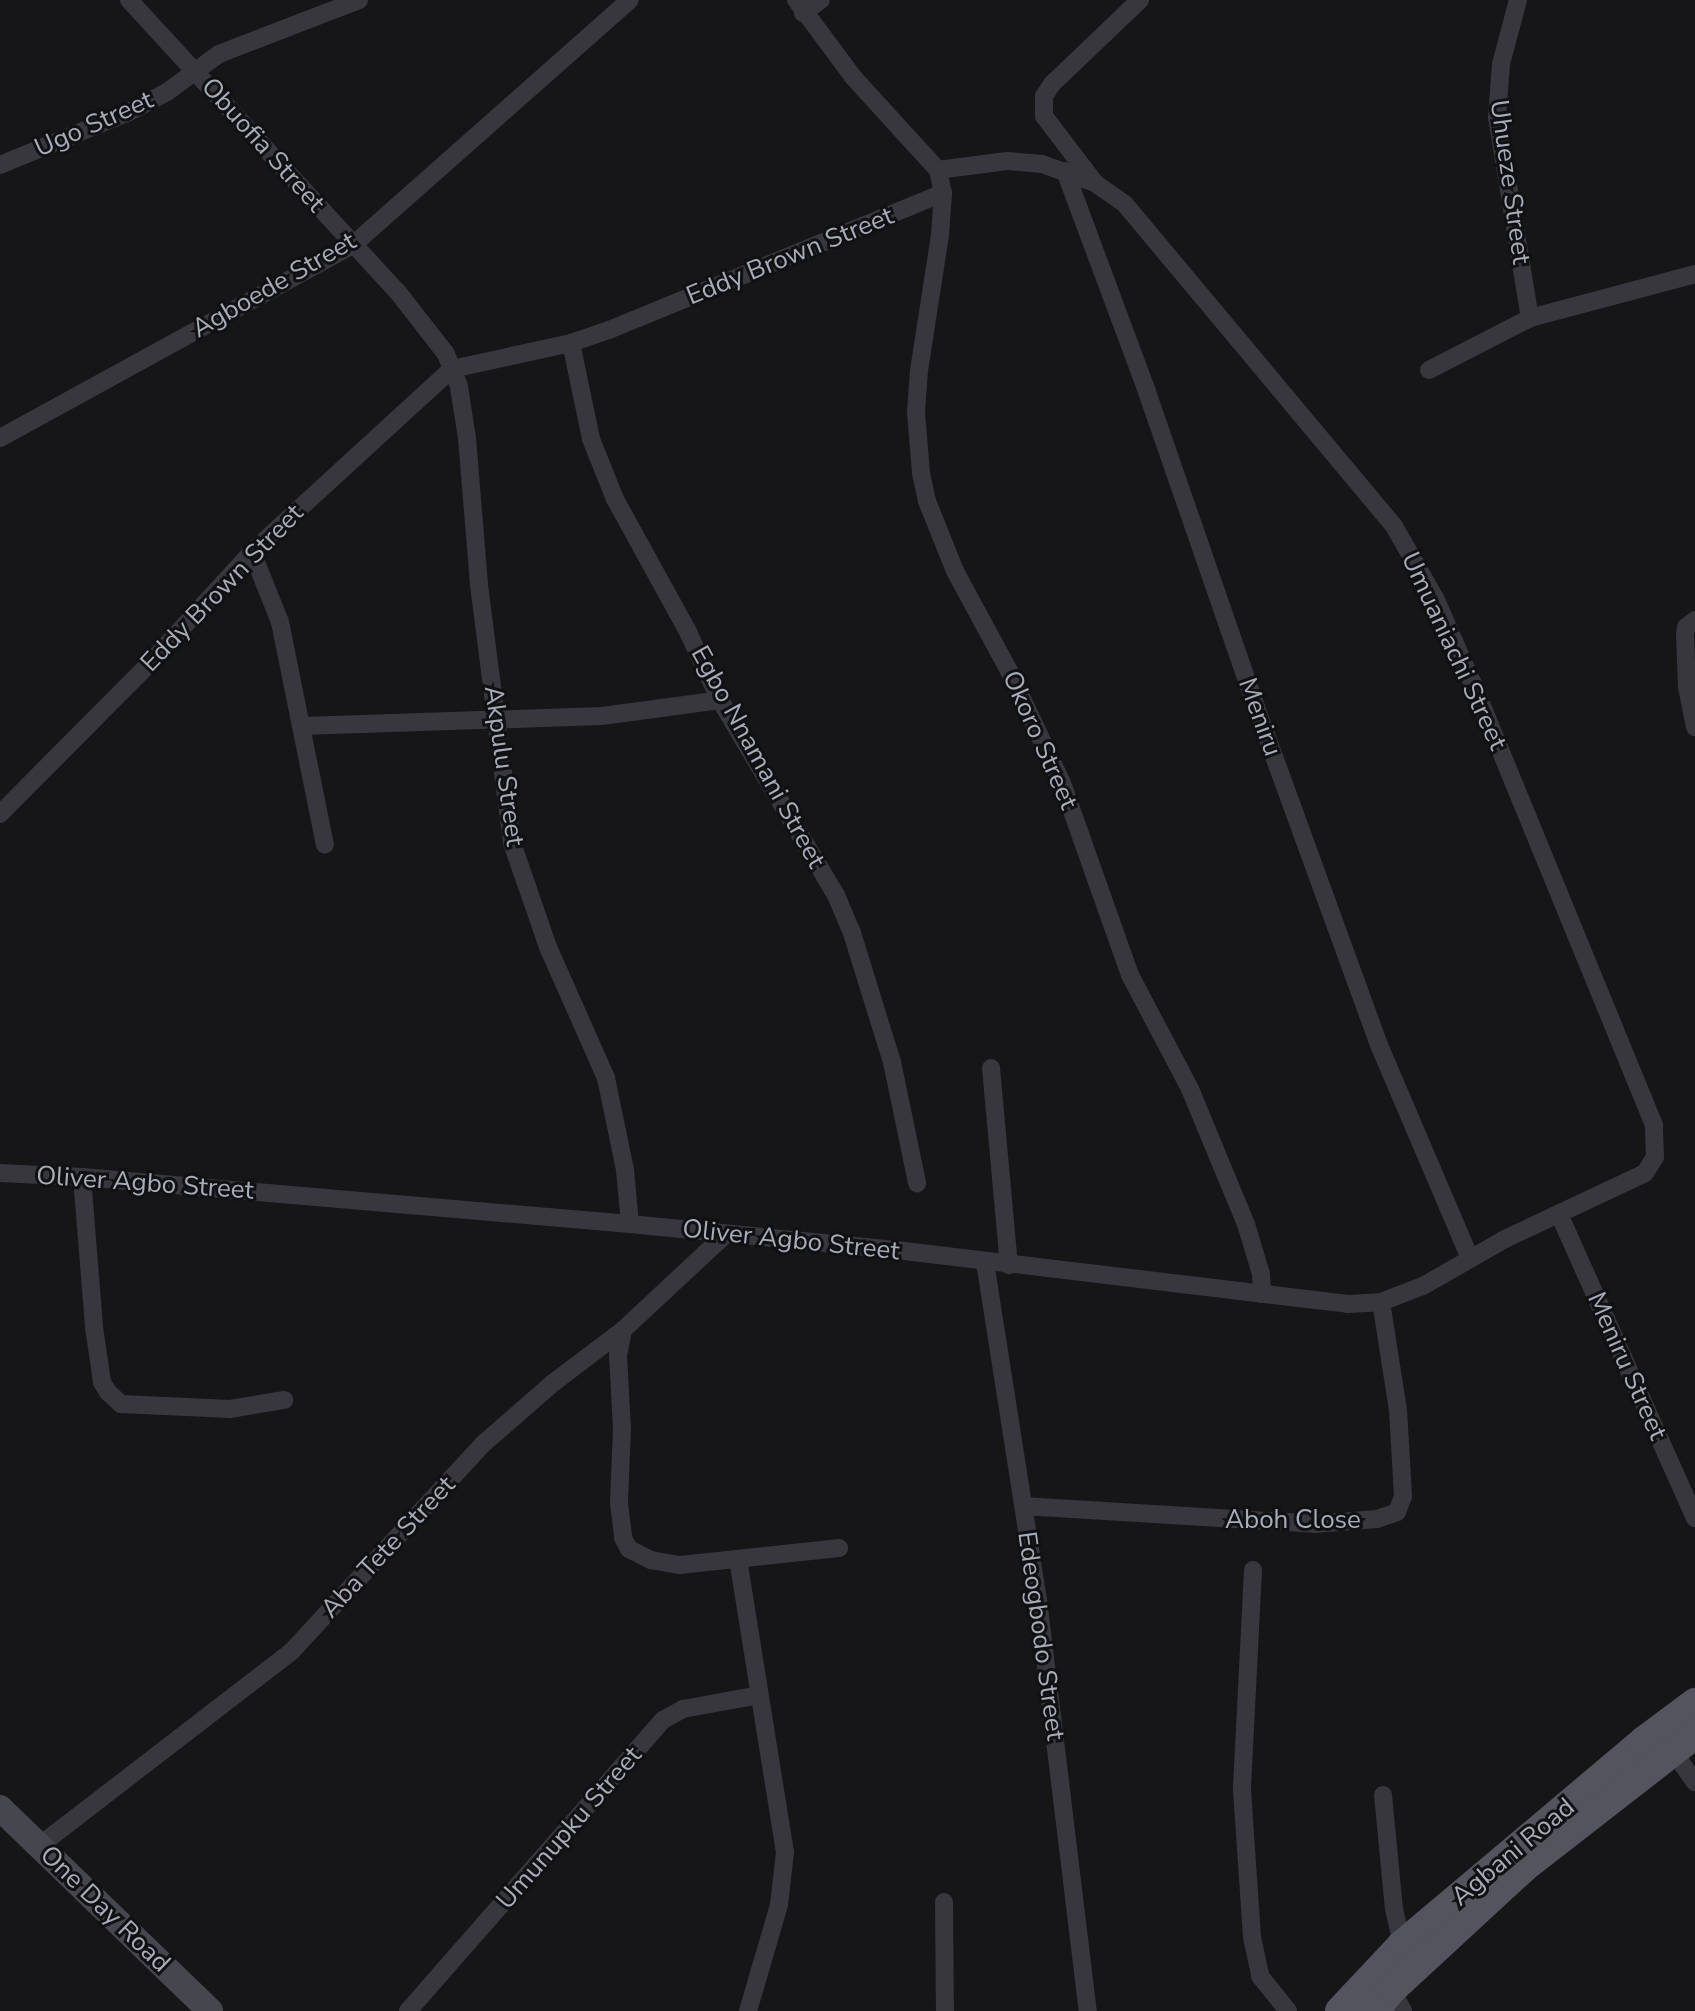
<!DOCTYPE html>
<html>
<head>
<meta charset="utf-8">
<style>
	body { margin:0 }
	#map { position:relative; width:1695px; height:2011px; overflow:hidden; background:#161618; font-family:"Nunito Sans",sans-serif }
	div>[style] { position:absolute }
	.minor>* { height:18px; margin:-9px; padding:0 9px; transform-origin:9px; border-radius:9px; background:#37373d }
	.secondary>* { height:26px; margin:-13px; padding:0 13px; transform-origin:13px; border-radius:13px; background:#45464e }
	.primary>* { height:30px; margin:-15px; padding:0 15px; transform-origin:15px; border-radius:15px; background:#53545d }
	span { translate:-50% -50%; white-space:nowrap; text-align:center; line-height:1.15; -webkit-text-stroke:6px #111113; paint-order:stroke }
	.street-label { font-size:26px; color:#a7acb9 }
</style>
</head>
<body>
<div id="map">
	<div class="minor">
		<div style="left:129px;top:0;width:396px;rotate:47.4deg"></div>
		<div style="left:397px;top:291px;width:80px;rotate:52.1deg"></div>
		<div style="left:446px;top:354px;width:35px;rotate:68deg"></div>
		<div style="left:459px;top:387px;width:52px;rotate:81.1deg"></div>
		<div style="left:467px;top:438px;width:147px;rotate:85.3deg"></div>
		<div style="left:479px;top:585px;width:260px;rotate:82.7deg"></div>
		<div style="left:512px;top:843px;width:110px;rotate:70.9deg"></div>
		<div style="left:548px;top:947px;width:143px;rotate:66.1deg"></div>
		<div style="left:606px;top:1078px;width:94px;rotate:78.3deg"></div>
		<div style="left:625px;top:1170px;width:54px;rotate:84.7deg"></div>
		<div style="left:796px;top:0;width:97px;rotate:53.4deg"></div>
		<div style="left:854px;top:78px;width:125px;rotate:47.6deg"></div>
		<div style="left:938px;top:170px;width:24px;rotate:78deg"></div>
		<div style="left:943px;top:193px;width:42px;rotate:94.1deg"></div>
		<div style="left:940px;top:235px;width:137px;rotate:98.8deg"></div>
		<div style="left:919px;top:370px;width:42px;rotate:94.1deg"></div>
		<div style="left:916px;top:412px;width:61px;rotate:85.3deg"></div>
		<div style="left:921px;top:473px;width:29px;rotate:78deg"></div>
		<div style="left:927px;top:501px;width:75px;rotate:68.2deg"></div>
		<div style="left:955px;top:571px;width:114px;rotate:61.6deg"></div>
		<div style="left:1009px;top:671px;width:124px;rotate:64.7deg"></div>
		<div style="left:1062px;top:783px;width:204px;rotate:70.5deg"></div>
		<div style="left:1130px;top:975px;width:129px;rotate:62.2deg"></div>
		<div style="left:1190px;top:1089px;width:146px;rotate:67.5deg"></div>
		<div style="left:1246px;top:1224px;width:52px;rotate:73.3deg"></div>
		<div style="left:1261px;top:1274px;width:20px;rotate:87deg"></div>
		<div style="left:1518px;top:0;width:66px;rotate:104.9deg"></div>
		<div style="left:1501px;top:64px;width:53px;rotate:94.3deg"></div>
		<div style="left:1497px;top:117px;width:204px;rotate:80.7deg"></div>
		<div style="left:803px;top:13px;width:22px;rotate:-36deg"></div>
		<div style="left:0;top:165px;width:139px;rotate:-22.3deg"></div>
		<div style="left:129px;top:112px;width:43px;rotate:-27.8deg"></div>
		<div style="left:167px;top:92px;width:64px;rotate:-36.2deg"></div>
		<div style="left:219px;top:54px;width:150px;rotate:-21.1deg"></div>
		<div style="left:1065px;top:171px;width:236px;rotate:69.6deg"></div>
		<div style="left:1147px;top:392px;width:357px;rotate:70.9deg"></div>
		<div style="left:1264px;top:729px;width:336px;rotate:70deg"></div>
		<div style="left:1379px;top:1045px;width:232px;rotate:66.9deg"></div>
		<div style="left:1095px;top:183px;width:84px;rotate:-127.3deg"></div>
		<div style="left:1044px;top:116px;width:20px;rotate:-90deg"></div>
		<div style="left:1044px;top:96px;width:14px;rotate:-56deg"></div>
		<div style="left:1052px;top:84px;width:122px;rotate:-43.7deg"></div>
		<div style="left:571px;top:343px;width:98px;rotate:78.2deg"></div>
		<div style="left:591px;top:439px;width:65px;rotate:68.2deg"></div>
		<div style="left:615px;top:499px;width:152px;rotate:61.2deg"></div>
		<div style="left:688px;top:632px;width:75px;rotate:64.8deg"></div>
		<div style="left:720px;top:700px;width:227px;rotate:59.3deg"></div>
		<div style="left:836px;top:895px;width:41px;rotate:67.2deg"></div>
		<div style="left:852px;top:933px;width:135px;rotate:72.8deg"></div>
		<div style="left:892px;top:1062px;width:124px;rotate:78.3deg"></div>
		<div style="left:1429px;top:370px;width:114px;rotate:-27.2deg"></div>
		<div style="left:1530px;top:318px;width:171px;rotate:-14.9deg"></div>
		<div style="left:0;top:438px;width:404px;rotate:-28.7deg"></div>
		<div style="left:354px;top:244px;width:368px;rotate:-41.5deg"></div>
		<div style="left:252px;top:552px;width:75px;rotate:68.2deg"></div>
		<div style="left:280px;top:622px;width:227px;rotate:78.6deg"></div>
		<div style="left:1695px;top:620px;width:11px;rotate:142deg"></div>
		<div style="left:1686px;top:627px;width:7px;rotate:98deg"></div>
		<div style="left:1685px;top:634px;width:53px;rotate:87.8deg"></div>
		<div style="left:1687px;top:687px;width:41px;rotate:78.7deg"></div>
		<div style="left:302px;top:726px;width:300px;rotate:-1.9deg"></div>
		<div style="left:602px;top:716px;width:119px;rotate:-7.7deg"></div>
		<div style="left:0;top:814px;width:210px;rotate:-45.2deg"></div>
		<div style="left:148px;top:665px;width:154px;rotate:-47.4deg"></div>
		<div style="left:252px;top:552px;width:271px;rotate:-42.5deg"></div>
		<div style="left:452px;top:369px;width:122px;rotate:-12.3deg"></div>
		<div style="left:571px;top:343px;width:40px;rotate:-18.9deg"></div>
		<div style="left:609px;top:330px;width:361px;rotate:-22.3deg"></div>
		<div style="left:991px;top:1068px;width:198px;rotate:84.8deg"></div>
		<div style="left:0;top:1173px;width:82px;rotate:2.8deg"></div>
		<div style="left:82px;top:1177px;width:550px;rotate:4.9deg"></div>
		<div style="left:630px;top:1224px;width:267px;rotate:5.6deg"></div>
		<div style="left:896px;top:1250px;width:455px;rotate:6.8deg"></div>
		<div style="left:1348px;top:1304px;width:33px;rotate:-3deg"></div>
		<div style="left:1381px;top:1302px;width:45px;rotate:-20.9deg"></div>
		<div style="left:1423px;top:1286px;width:95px;rotate:-29.8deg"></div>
		<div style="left:1505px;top:1239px;width:155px;rotate:-25.2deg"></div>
		<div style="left:1645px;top:1173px;width:19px;rotate:-58deg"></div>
		<div style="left:1655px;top:1157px;width:32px;rotate:-92deg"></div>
		<div style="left:1654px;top:1125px;width:479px;rotate:-112.3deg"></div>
		<div style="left:1472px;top:682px;width:90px;rotate:-113.7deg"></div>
		<div style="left:1436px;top:600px;width:85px;rotate:-119.6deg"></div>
		<div style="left:1394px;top:526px;width:420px;rotate:-129.9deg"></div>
		<div style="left:1125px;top:204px;width:37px;rotate:-145deg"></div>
		<div style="left:1095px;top:183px;width:56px;rotate:-160.3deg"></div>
		<div style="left:1042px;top:164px;width:35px;rotate:-175deg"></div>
		<div style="left:1007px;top:161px;width:70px;rotate:172.6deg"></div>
		<div style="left:82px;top:1177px;width:150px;rotate:85.4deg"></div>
		<div style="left:94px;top:1327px;width:56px;rotate:81.7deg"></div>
		<div style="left:102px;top:1382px;width:12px;rotate:59deg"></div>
		<div style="left:108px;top:1392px;width:18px;rotate:43deg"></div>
		<div style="left:121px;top:1404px;width:109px;rotate:2.6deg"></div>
		<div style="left:230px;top:1409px;width:55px;rotate:-9.5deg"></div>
		<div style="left:1559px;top:1214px;width:333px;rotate:65.9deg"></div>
		<div style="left:985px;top:1262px;width:342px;rotate:81.1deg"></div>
		<div style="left:1038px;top:1600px;width:414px;rotate:83.1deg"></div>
		<div style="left:623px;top:1330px;width:25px;rotate:101deg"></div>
		<div style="left:618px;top:1355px;width:73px;rotate:86.9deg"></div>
		<div style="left:622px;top:1428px;width:75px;rotate:92.3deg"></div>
		<div style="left:619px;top:1503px;width:35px;rotate:83deg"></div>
		<div style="left:623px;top:1538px;width:13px;rotate:61deg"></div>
		<div style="left:629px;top:1549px;width:25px;rotate:27deg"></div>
		<div style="left:651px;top:1560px;width:29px;rotate:10deg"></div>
		<div style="left:680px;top:1565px;width:160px;rotate:-6.1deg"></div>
		<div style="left:1023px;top:1506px;width:292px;rotate:3.5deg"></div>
		<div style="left:1314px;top:1524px;width:63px;rotate:-4.5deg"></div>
		<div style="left:1377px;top:1519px;width:21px;rotate:-19deg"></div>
		<div style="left:1397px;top:1512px;width:17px;rotate:-69deg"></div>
		<div style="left:1403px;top:1496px;width:86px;rotate:-93.3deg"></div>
		<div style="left:1398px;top:1410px;width:109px;rotate:-98.9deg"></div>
		<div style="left:738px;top:1559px;width:297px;rotate:80.9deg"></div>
		<div style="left:785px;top:1852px;width:53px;rotate:96.5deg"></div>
		<div style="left:779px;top:1905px;width:110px;rotate:106.3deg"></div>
		<div style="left:1253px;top:1570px;width:220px;rotate:92.9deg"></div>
		<div style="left:1242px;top:1790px;width:147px;rotate:86.1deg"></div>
		<div style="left:1252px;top:1937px;width:40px;rotate:78deg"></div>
		<div style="left:1260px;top:1976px;width:45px;rotate:51.3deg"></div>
		<div style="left:1673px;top:1751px;width:38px;rotate:55deg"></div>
		<div style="left:1383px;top:1795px;width:115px;rotate:84.5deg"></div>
		<div style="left:1394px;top:1909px;width:37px;rotate:77deg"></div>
		<div style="left:39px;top:1846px;width:319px;rotate:-37.6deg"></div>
		<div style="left:292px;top:1651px;width:282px;rotate:-47.3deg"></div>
		<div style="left:483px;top:1444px;width:93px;rotate:-41.1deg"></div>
		<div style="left:553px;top:1383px;width:88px;rotate:-37.1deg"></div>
		<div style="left:623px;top:1330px;width:141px;rotate:-43deg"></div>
		<div style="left:944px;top:1902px;width:109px;rotate:89.5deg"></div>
		<div style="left:1391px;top:1990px;width:24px;rotate:60deg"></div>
		<div style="left:408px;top:2011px;width:387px;rotate:-48.8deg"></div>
		<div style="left:663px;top:1720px;width:23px;rotate:-29deg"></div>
		<div style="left:683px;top:1709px;width:77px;rotate:-10.4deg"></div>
	</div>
	<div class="secondary">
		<div style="left:0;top:1808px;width:292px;rotate:44deg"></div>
	</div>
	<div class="primary">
		<div style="left:1340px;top:2011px;width:91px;rotate:-46.8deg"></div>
		<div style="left:1402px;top:1945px;width:317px;rotate:-40.1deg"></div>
		<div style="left:1644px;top:1741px;width:64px;rotate:-36.7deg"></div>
		<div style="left:1374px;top:2011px;width:27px;rotate:-51deg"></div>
		<div style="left:1391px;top:1990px;width:180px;rotate:-42.7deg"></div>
		<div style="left:1523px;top:1868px;width:218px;rotate:-37.9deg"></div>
	</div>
	<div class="street-label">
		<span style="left:94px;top:124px;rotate:-24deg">Ugo Street</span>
		<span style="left:263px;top:145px;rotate:48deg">Obuofia Street</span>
		<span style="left:1510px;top:182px;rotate:82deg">Uhueze Street</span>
		<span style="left:790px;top:256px;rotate:-22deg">Eddy Brown Street</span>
		<span style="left:274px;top:285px;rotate:-30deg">Agboede Street</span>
		<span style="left:222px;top:588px;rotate:-46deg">Eddy Brown Street</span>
		<span style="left:1454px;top:651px;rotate:65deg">Umuaniachi Street</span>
		<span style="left:1260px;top:717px;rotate:70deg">Meniru</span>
		<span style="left:1040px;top:740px;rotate:66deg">Okoro Street</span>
		<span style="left:758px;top:757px;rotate:61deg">Egbo Nnamani Street</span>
		<span style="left:504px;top:766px;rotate:82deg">Akpulu Street</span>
		<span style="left:145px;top:1183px;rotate:4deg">Oliver Agbo Street</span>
		<span style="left:791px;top:1240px;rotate:6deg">Oliver Agbo Street</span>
		<span style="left:1627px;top:1366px;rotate:66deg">Meniru Street</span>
		<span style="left:1293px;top:1520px">Aboh Close</span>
		<span style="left:388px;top:1547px;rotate:-47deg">Aba Tete Street</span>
		<span style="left:1041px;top:1636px;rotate:82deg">Edeogbodo Street</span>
		<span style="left:569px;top:1828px;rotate:-49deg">Umunupku Street</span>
		<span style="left:1513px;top:1852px;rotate:-40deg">Agbani Road</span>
		<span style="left:105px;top:1909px;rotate:44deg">One Day Road</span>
	</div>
</div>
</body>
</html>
